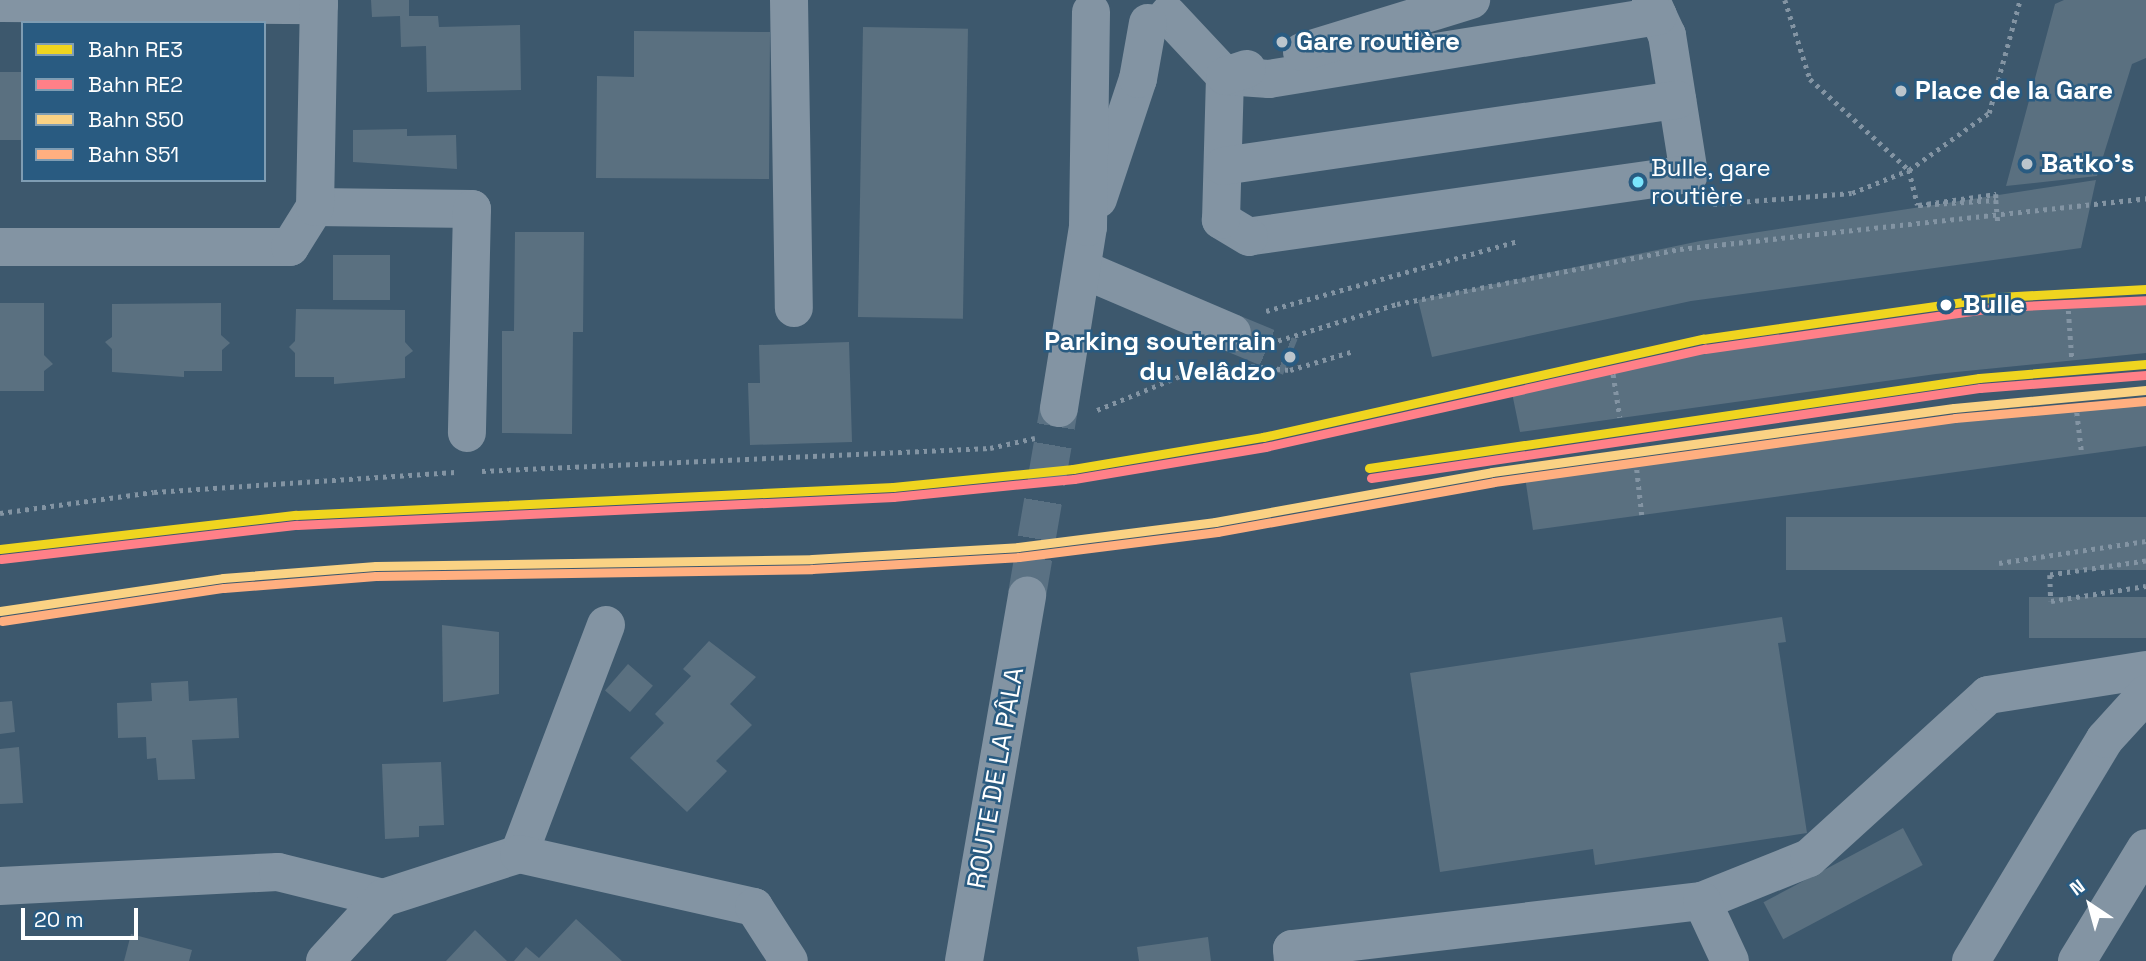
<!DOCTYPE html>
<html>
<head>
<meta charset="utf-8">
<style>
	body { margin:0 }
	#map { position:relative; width:2146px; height:961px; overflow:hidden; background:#3d586d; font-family:"Space Grotesk",sans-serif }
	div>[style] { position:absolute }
	.building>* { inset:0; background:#5a7080; transform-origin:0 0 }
	.minor-tunnel>* { height:38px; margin-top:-19px; transform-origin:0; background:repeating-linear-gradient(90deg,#5a7183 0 38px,transparent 0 57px) }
	.path>* { height:4.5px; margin-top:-2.25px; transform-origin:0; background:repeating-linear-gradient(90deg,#8394a3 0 3.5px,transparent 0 8.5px) }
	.minor>* { height:38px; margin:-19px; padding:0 19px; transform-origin:19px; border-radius:19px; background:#8394a3 }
	.rail-1>* { height:9px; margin:-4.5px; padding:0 4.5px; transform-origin:4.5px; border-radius:4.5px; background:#efd51f }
	.rail-2>* { height:9px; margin:-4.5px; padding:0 4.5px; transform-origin:4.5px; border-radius:4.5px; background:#ff8088 }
	.rail-3>* { height:9px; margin:-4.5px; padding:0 4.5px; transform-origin:4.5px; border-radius:4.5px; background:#fad284 }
	.rail-4>* { height:9px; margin:-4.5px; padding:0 4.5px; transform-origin:4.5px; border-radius:4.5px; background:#ffaf80 }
	.dots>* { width:19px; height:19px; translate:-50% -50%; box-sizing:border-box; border:4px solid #295b81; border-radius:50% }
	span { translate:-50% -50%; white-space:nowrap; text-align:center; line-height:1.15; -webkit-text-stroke:5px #295b81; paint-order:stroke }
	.bus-label { font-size:24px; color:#fff }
	.left { translate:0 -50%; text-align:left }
	.poi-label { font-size:26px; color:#fff; font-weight:700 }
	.right { translate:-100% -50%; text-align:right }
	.stop-label { font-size:26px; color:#fff; font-weight:700 }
	.street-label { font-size:26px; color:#fff }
	.legend { position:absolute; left:21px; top:21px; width:245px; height:161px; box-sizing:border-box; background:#295b81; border:2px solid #7f9db3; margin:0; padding:9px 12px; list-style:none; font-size:21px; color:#fff }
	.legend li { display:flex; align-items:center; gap:14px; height:35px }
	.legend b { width:35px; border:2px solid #7f9db3 }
	.north { position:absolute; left:2055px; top:870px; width:70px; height:70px; -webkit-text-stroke:5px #295b81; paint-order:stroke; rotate:324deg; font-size:19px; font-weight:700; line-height:28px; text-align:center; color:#fff }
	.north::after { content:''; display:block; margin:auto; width:24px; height:32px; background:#fff; clip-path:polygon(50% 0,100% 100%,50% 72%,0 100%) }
	.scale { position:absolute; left:21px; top:908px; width:117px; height:32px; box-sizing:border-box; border:4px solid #fff; border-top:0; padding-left:9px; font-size:21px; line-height:24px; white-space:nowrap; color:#fff; -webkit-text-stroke:5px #295b81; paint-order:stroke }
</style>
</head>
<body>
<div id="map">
	<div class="building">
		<div style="clip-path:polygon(371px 0,409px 0,409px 16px,438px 16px,439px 27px,520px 25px,521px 90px,427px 92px,426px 46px,401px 47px,400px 16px,372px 17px)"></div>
		<div style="clip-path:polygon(2064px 0,2146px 0,2146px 58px,2132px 64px,2097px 176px,2006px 186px,2055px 4px)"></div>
		<div style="left:863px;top:27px;width:105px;height:290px;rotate:1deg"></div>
		<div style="clip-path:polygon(634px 31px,770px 32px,769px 179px,596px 178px,597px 76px,634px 77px)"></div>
		<div style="left:21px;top:72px;width:68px;height:21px;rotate:90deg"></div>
		<div style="clip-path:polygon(407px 129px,407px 136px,456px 135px,457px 169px,353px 162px,353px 130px)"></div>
		<div style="clip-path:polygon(2096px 180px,2081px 248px,1691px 301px,1432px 357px,1418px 300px,1700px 241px)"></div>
		<div style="clip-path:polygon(515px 232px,584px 232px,583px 332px,573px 332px,572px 434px,502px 433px,502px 331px,514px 331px)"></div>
		<div style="left:333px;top:255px;width:57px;height:45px"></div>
		<div style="clip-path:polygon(2146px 300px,2146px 353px,1936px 374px,1520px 432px,1511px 388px,1892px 319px)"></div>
		<div style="clip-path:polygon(0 303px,44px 303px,44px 355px,53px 364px,44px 371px,44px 391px,0 391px)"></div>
		<div style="clip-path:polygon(221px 303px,221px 335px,230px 343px,222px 350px,222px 371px,184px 371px,184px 377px,112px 372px,112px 349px,105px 342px,112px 337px,112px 304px)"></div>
		<div style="clip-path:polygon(296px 309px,405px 310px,405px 342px,413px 351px,405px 357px,405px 378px,334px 384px,334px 377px,295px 377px,295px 353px,289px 347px,295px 341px)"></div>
		<div style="clip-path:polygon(849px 342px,852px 442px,750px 445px,748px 383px,760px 383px,759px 345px)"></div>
		<div style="clip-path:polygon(2146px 400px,2146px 446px,1533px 530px,1525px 477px,1994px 411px)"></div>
		<div style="left:2146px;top:517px;width:53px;height:360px;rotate:90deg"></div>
		<div style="left:2146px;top:597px;width:41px;height:117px;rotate:90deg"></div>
		<div style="clip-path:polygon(1782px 617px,1786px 642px,1778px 643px,1807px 833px,1595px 865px,1593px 849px,1440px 872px,1410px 673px)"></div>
		<div style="clip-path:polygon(442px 625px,499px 632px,499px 694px,443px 702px)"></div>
		<div style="clip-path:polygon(709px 641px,756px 677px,730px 704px,752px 725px,716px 761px,727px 771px,687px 812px,630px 758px,664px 723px,655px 714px,691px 676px,683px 669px)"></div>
		<div style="left:628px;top:664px;width:33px;height:35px;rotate:41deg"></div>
		<div style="clip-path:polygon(188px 681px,189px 701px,237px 698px,239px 738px,192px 740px,195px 779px,158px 780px,156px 758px,147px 759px,146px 737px,118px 738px,117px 703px,152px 701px,151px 683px)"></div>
		<div style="clip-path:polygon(12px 701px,15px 732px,0 734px,0 702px)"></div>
		<div style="clip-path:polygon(19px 747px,23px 803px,0 804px,0 749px)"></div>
		<div style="clip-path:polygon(441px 762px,444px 825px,419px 826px,419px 837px,385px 839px,382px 764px)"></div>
		<div style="left:1903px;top:828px;width:42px;height:158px;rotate:62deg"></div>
		<div style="clip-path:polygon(576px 919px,622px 961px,514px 961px,526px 947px,539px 958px)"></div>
		<div style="clip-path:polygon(475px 930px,507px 961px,446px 961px)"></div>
		<div style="clip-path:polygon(131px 934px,192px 950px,189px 961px,124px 961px)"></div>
		<div style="clip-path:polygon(1208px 937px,1211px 961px,1139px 961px,1137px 947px)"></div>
	</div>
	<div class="minor-tunnel">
		<div style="left:1232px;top:333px;width:63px;rotate:22.5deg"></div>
		<div style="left:1027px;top:595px;width:190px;rotate:-80.3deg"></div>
	</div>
	<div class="path">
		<div style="left:1785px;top:0;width:83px;rotate:72.4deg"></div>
		<div style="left:1810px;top:79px;width:134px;rotate:42.6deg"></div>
		<div style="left:1909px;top:170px;width:36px;rotate:76deg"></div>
		<div style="left:1713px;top:204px;width:139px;rotate:-4.5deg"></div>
		<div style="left:1852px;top:193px;width:61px;rotate:-22deg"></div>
		<div style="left:1909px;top:170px;width:98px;rotate:-35.5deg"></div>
		<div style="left:1989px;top:113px;width:117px;rotate:-74.7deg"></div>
		<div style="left:1918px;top:205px;width:78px;rotate:-3.7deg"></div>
		<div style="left:1996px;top:200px;width:23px;rotate:85deg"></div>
		<div style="left:1919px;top:205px;width:78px;rotate:-8.1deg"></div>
		<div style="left:1996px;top:194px;width:6px;rotate:90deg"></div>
		<div style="left:2068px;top:302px;width:57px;rotate:86deg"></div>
		<div style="left:1266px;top:311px;width:263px;rotate:-15.5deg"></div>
		<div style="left:1270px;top:343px;width:133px;rotate:-17.1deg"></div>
		<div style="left:1397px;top:304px;width:288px;rotate:-11deg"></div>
		<div style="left:1680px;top:249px;width:469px;rotate:-6.2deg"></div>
		<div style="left:1251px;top:366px;width:39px;rotate:6deg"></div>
		<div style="left:1290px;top:370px;width:67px;rotate:-16.5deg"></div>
		<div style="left:1612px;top:366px;width:52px;rotate:81.1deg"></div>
		<div style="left:2076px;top:404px;width:50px;rotate:83.2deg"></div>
		<div style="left:1097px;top:410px;width:117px;rotate:-22.2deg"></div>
		<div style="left:1636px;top:461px;width:54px;rotate:83.7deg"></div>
		<div style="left:482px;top:471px;width:509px;rotate:-2.59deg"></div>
		<div style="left:990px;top:448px;width:46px;rotate:-12.5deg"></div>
		<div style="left:0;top:513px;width:155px;rotate:-7.8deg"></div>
		<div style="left:154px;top:492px;width:302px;rotate:-3.8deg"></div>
		<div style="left:2146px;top:561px;width:97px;rotate:171.7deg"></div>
		<div style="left:2050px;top:575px;width:26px;rotate:88deg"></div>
		<div style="left:2051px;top:601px;width:96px;rotate:-9deg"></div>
		<div style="left:1999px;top:563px;width:149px;rotate:-8.5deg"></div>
	</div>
	<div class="minor">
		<div style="left:789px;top:0;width:308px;rotate:89.1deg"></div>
		<div style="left:1651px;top:0;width:17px;rotate:66deg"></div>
		<div style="left:1658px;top:16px;width:21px;rotate:65deg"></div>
		<div style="left:1667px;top:35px;width:141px;rotate:81deg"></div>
		<div style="left:1689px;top:174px;width:444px;rotate:171.9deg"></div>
		<div style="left:1249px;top:237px;width:33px;rotate:-149deg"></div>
		<div style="left:1221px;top:220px;width:144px;rotate:-88.4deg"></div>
		<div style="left:1225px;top:76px;width:44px;rotate:3.9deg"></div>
		<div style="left:1269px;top:79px;width:394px;rotate:-9.2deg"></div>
		<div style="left:0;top:3px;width:319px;rotate:0.4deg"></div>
		<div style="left:1168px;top:15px;width:83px;rotate:46.9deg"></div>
		<div style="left:1225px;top:76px;width:23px;rotate:-18deg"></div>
		<div style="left:1302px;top:52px;width:177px;rotate:-17.1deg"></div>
		<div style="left:1223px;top:166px;width:459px;rotate:-8.3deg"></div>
		<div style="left:1098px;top:199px;width:126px;rotate:-71.6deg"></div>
		<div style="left:1138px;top:79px;width:57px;rotate:-79.9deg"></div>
		<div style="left:315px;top:207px;width:157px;rotate:0.7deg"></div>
		<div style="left:472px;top:209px;width:224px;rotate:91.3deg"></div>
		<div style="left:0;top:247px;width:290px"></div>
		<div style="left:290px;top:247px;width:47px;rotate:-58deg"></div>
		<div style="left:315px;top:207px;width:207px;rotate:-88.9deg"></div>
		<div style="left:1082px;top:269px;width:163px;rotate:23.1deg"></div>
		<div style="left:1059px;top:408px;width:183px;rotate:-80.9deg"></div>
		<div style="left:1088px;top:227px;width:215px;rotate:-89.2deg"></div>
		<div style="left:519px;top:854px;width:245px;rotate:-69.2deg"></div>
		<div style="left:0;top:886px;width:278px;rotate:-2.9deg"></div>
		<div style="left:278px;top:872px;width:108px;rotate:13.9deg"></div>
		<div style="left:383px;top:898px;width:143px;rotate:-17.9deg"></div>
		<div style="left:519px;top:854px;width:241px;rotate:12.7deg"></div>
		<div style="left:754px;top:907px;width:64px;rotate:57.1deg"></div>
		<div style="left:1702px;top:901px;width:115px;rotate:-21.9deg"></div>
		<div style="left:1809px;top:858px;width:242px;rotate:-42.3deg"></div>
		<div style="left:1988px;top:695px;width:160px;rotate:-9deg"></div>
		<div style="left:325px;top:961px;width:86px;rotate:-47.4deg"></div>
		<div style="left:964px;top:961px;width:371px;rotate:-80.2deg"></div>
		<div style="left:1293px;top:961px;width:12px;rotate:-95deg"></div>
		<div style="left:1292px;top:949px;width:413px;rotate:-6.7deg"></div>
		<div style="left:1702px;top:901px;width:66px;rotate:65deg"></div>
		<div style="left:1971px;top:961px;width:259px;rotate:-58.9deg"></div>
		<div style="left:2105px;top:739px;width:61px;rotate:-47.7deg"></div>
		<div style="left:2077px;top:961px;width:132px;rotate:-58.6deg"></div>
	</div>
	<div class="rail-1">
		<div style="left:1369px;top:468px;width:617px;rotate:-8.39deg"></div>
		<div style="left:1979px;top:378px;width:168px;rotate:-4.8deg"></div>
		<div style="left:0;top:549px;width:298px;rotate:-6.6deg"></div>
		<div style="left:296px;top:515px;width:598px;rotate:-2.69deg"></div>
		<div style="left:893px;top:487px;width:181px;rotate:-5.7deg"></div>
		<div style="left:1073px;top:469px;width:193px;rotate:-9.6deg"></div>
		<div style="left:1263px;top:437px;width:451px;rotate:-12.6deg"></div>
		<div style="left:1703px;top:339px;width:299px;rotate:-8.1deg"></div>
		<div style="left:1999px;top:297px;width:147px;rotate:-3.1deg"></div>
	</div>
	<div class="rail-2">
		<div style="left:1371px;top:478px;width:616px;rotate:-8.41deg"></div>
		<div style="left:1980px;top:388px;width:167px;rotate:-4.5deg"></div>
		<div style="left:1px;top:559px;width:298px;rotate:-6.6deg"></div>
		<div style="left:297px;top:525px;width:597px;rotate:-2.69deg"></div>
		<div style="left:893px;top:497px;width:182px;rotate:-5.7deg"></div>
		<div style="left:1074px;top:479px;width:194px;rotate:-9.5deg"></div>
		<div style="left:1265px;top:447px;width:451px;rotate:-12.6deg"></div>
		<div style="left:1705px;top:349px;width:298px;rotate:-8.1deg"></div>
		<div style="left:2000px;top:307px;width:146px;rotate:-2.7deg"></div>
	</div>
	<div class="rail-3">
		<div style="left:0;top:611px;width:225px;rotate:-8.4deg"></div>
		<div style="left:223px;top:578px;width:153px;rotate:-4.5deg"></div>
		<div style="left:376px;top:566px;width:436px;rotate:-0.9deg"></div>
		<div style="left:812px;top:559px;width:206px;rotate:-3.3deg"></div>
		<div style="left:1018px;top:547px;width:199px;rotate:-7.2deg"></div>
		<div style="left:1215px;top:522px;width:281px;rotate:-10.2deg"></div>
		<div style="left:1492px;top:472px;width:466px;rotate:-7.9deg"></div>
		<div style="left:1954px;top:408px;width:193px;rotate:-5.4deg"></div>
	</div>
	<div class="rail-4">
		<div style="left:2px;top:621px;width:224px;rotate:-8.5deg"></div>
		<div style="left:224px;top:588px;width:152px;rotate:-4.5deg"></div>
		<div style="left:376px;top:576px;width:436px;rotate:-0.9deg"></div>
		<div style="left:812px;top:569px;width:207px;rotate:-3.3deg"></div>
		<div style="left:1019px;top:557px;width:200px;rotate:-7.2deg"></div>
		<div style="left:1217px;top:532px;width:281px;rotate:-10.2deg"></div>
		<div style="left:1494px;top:482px;width:465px;rotate:-7.9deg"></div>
		<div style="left:1955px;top:418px;width:192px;rotate:-5.1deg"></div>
	</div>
	<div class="dots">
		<div style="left:1282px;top:42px;background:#bbc5cc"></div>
		<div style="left:1901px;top:91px;background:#bbc5cc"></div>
		<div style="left:2027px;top:164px;background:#bbc5cc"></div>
		<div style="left:1638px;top:182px;background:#7ae5fd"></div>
		<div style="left:1946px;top:305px;background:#fff"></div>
		<div style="left:1290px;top:357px;background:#bbc5cc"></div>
	</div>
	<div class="bus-label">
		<span class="left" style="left:1651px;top:182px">Bulle, gare<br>routière</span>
	</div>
	<div class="poi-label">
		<span class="left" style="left:1296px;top:42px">Gare routière</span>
		<span class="left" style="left:1915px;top:91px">Place de la Gare</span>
		<span class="left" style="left:2041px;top:164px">Batko's</span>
		<span class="right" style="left:1276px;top:357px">Parking souterrain<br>du Velâdzo</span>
	</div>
	<div class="stop-label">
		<span class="left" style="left:1963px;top:305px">Bulle</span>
	</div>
	<div class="street-label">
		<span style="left:996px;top:778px;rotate:-80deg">ROUTE DE LA PÂLA</span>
	</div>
	<ul class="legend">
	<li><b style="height:9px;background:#efd51f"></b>Bahn RE3</li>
	<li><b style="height:9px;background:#ff8088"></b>Bahn RE2</li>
	<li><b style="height:9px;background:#fad284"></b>Bahn S50</li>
	<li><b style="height:9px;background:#ffaf80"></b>Bahn S51</li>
	</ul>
	<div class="north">N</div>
	<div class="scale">20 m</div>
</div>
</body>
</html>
